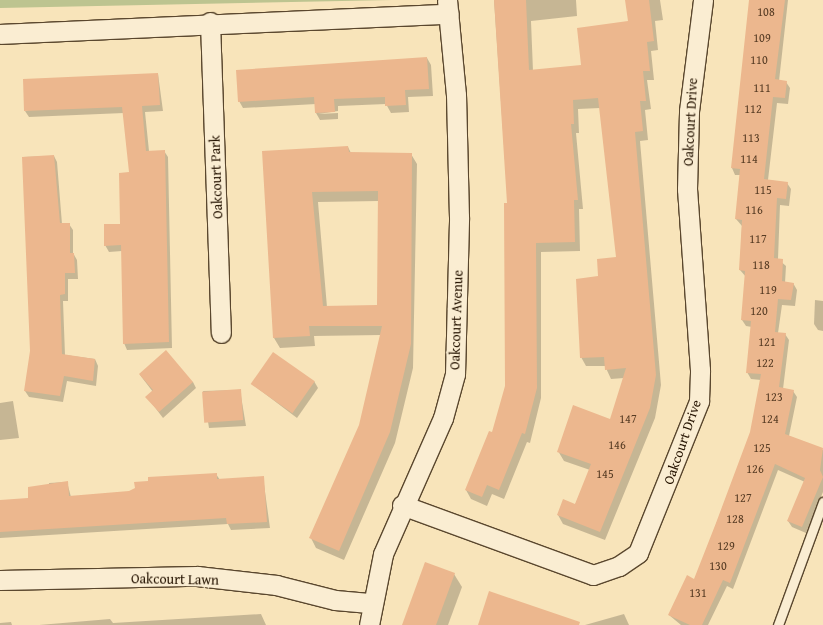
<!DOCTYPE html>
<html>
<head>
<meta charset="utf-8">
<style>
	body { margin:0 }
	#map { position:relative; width:823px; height:625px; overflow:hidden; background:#f8e4ba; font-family:"Gentium Book Plus",serif }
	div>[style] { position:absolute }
	.green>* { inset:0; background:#bdc490 }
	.shadow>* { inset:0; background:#0003 }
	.building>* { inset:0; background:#ecb78e; transform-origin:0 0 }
	.roads { filter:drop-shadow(1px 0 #5a472e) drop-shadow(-1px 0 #5a472e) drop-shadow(0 1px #5a472e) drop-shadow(0 -1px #5a472e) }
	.service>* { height:9px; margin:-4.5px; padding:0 4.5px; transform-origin:4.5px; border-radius:4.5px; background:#faedd2 }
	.minor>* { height:19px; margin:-9.5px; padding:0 9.5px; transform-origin:9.5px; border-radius:9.5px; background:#faedd2 }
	span { translate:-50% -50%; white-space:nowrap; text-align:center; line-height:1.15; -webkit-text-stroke:4px #faedd2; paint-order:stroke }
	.number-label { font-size:12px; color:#573c24 }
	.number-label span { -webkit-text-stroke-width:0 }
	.street-label { font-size:14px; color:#251300 }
</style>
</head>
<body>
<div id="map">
	<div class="green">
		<div style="clip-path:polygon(0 0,392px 0,0 8px)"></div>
	</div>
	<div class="shadow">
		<div style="clip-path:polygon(494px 0,576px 0,577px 16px,531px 21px,533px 71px,582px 66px,629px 22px,626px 0,660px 0,663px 20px,655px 21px,658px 50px,651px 51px,654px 80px,647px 80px,651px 109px,645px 110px,648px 140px,640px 141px,661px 385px,655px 418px,605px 540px,563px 524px,558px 515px,575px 505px,590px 470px,564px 461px,558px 451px,611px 420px,624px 378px,611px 379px,605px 366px,586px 366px,581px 357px,599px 277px,617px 258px,600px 108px,578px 109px,579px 133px,576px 133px,583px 209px,579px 209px,580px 251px,541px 252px,541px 398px,530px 443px,527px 442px,504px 499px,492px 494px,487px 506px,471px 499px,466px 490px,493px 433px,506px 386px,508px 204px)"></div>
		<div style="clip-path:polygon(751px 0,788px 0,779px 81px,786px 82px,790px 88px,788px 104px,777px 103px,768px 180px,787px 183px,791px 189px,789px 206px,780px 205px,778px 259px,786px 266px,785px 283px,793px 283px,797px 290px,795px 306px,782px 305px,778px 333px,785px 334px,789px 340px,783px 389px,793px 391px,797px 397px,789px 436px,823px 450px,823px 492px,806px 533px,792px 527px,788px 521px,805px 482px,778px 470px,733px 589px,727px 586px,708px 625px,681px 625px,669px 615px,695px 580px,751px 432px,761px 380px,751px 379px,747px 372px,752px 327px,746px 326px,742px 320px,746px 277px,740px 270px,742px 226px,736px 219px,741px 175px,735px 175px,732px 168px)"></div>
		<div style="clip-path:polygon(427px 58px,431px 65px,433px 96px,408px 97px,409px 112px,391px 113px,386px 104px,338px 106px,338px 111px,318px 114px,338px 113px,338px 119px,320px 120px,316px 113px,316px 104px,243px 108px,239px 101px)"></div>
		<div style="clip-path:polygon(158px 74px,163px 111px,145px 112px,149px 151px,164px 151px,168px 157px,172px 348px,127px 350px,124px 343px,122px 251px,109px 252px,105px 245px,121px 225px,130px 173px,124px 113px,29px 117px,25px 111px)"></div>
		<div style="clip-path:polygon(evenodd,348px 147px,351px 153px,411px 154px,417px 164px,413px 368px,395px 443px,344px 560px,316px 548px,311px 538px,360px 425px,381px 335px,314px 336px,315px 346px,280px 348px,274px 338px,263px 152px,348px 147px,379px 201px,378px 306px,327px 307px,318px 202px,379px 201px)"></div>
		<div style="clip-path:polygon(54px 156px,57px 162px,62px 224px,69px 224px,73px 230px,73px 253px,77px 260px,78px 279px,68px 279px,68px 301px,63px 301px,65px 355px,95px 359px,98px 366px,96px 386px,67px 381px,63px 402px,29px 397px,25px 391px,31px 351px,23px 157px)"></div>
		<div style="clip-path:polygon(815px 300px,823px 301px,823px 331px,818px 330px,814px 324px)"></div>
		<div style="clip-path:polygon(140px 375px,193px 382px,196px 388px,163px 418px,147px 397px,153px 392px)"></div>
		<div style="clip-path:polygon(314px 381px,318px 388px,297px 418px,252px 384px)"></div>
		<div style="clip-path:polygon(240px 390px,246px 426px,209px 428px,203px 391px)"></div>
		<div style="clip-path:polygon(13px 401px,19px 438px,0 440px,0 455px,0 403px)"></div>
		<div style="clip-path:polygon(216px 474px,220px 480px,263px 477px,270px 528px,231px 530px,228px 524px,0 538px,0 501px,29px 499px,49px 487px,49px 483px,67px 482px,71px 497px,129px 492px)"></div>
		<div style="clip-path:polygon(426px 564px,454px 574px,462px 587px,448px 625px,404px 625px)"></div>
		<div style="clip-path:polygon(261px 614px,266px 625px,39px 625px,110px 619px,113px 623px)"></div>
		<div style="clip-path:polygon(624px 614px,629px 625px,585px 625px)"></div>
		<div style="clip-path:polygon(11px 622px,12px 625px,0 625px,0 623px)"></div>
	</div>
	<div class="building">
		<div style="clip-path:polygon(494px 0,526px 0,529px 70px,581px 65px,577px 28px,628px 21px,625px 0,649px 0,654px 41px,647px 42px,650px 71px,643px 71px,646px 101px,640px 101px,643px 131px,635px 132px,656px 375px,650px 408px,600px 532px,557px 515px,563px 499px,575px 504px,591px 464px,557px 452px,573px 405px,610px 419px,626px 368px,605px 370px,604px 357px,580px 358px,576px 279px,598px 276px,597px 259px,616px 257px,598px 98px,573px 100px,574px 124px,571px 124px,578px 200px,574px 200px,575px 242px,536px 243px,537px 388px,525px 434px,522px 433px,499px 490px,487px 485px,482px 497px,465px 490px,489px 431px,492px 432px,505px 386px,504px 203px,507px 203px)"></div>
		<div style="clip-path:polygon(749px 0,785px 0,775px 79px,787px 81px,785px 98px,773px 97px,764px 179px,788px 182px,786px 199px,777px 198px,774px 258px,783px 259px,782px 281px,794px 283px,791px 300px,778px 299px,775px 332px,786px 333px,779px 387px,794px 390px,785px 434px,823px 448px,820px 470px,823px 477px,802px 527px,787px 521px,805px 478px,775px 464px,730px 583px,723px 580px,702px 625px,690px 625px,668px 615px,687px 575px,694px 579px,716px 523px,750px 432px,761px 374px,746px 373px,751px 321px,741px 320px,745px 271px,739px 270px,742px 220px,735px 219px,740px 169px,731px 168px)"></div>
		<div style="clip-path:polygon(427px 57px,429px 89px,405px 90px,406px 105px,385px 106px,385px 97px,334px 99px,335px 112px,315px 113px,314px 97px,238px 102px,236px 70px)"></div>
		<div style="clip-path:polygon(158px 73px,160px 105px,142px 106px,146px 151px,165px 150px,169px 342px,123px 344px,121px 245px,104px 246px,104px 224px,120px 224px,119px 173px,129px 172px,122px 107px,24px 111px,23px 79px)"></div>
		<div style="clip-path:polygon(evenodd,348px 146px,349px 152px,412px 153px,411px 344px,390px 432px,339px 551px,309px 538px,359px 425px,382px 326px,309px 326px,310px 336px,273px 338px,262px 151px,348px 146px,378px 191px,377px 305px,323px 306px,312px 192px,378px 191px)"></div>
		<div style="clip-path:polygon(54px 155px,60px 223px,70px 223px,70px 253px,74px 253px,75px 273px,65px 273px,65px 294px,60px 295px,62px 354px,95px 359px,93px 381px,64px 376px,60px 396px,24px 391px,30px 351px,22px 157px)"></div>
		<div style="clip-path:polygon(166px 350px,193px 382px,159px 412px,145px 397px,153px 390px,139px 374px)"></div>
		<div style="left:273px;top:352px;width:51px;height:39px;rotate:35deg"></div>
		<div style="left:241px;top:389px;width:31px;height:39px;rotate:86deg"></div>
		<div style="clip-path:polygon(217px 473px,217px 479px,264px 476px,267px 522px,227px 524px,226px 518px,0 532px,0 500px,28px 498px,28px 487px,68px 481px,69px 496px,129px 491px,135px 488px,134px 482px,148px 481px,148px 477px)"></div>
		<div style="clip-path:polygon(425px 562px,455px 573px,436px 625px,402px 625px)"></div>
		<div style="clip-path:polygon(489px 591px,580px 622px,579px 625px,478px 625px)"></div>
	</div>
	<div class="roads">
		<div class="service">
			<div style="left:778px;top:625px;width:131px;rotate:-69.9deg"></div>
		</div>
		<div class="minor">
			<div style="left:210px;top:22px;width:311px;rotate:88deg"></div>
			<div style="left:0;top:34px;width:449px;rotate:-2.6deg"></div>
			<div style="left:402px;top:505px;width:203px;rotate:20.1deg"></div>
			<div style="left:593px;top:575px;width:28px;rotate:-19deg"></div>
			<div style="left:619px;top:566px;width:23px;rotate:-34deg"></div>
			<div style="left:638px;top:553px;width:164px;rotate:-68.1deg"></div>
			<div style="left:699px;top:401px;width:31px;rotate:-88deg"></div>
			<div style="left:700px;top:370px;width:181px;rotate:-94.1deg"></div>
			<div style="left:687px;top:189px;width:78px;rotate:-88.5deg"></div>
			<div style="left:689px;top:111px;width:112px;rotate:-82.8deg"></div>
			<div style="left:0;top:580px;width:197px;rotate:-1.2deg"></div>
			<div style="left:197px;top:576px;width:80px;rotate:6.5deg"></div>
			<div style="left:276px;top:585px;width:61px;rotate:14.3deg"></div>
			<div style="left:335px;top:600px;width:37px;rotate:5deg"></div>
			<div style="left:369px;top:625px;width:72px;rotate:-78.8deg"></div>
			<div style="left:383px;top:554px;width:149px;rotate:-66.2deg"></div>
			<div style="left:443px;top:418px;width:46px;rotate:-74.7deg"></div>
			<div style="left:455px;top:374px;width:157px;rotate:-88.5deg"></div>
			<div style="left:459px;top:217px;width:122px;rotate:-91.4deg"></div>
			<div style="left:456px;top:95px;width:95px;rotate:-95.4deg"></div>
		</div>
	</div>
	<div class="number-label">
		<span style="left:766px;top:12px">108</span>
		<span style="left:762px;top:38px">109</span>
		<span style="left:759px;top:60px">110</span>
		<span style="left:762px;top:88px">111</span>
		<span style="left:753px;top:109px">112</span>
		<span style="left:751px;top:138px">113</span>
		<span style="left:749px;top:159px">114</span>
		<span style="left:763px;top:190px">115</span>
		<span style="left:754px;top:210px">116</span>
		<span style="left:758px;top:239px">117</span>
		<span style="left:761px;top:265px">118</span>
		<span style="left:768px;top:290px">119</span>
		<span style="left:759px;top:311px">120</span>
		<span style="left:767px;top:342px">121</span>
		<span style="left:765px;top:363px">122</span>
		<span style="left:774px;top:397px">123</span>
		<span style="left:628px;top:419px">147</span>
		<span style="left:770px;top:419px">124</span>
		<span style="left:617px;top:445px">146</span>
		<span style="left:762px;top:448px">125</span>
		<span style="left:755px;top:469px">126</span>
		<span style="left:605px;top:474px">145</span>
		<span style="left:743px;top:498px">127</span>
		<span style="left:735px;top:519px">128</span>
		<span style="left:726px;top:546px">129</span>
		<span style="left:718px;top:566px">130</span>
		<span style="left:698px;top:593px">131</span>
	</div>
	<div class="street-label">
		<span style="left:690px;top:122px;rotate:-87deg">Oakcourt Drive</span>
		<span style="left:216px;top:177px;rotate:-92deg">Oakcourt Park</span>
		<span style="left:456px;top:320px;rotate:-88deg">Oakcourt Avenue</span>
		<span style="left:682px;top:442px;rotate:-71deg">Oakcourt Drive</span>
		<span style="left:175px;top:579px;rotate:1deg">Oakcourt Lawn</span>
	</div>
</div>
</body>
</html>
